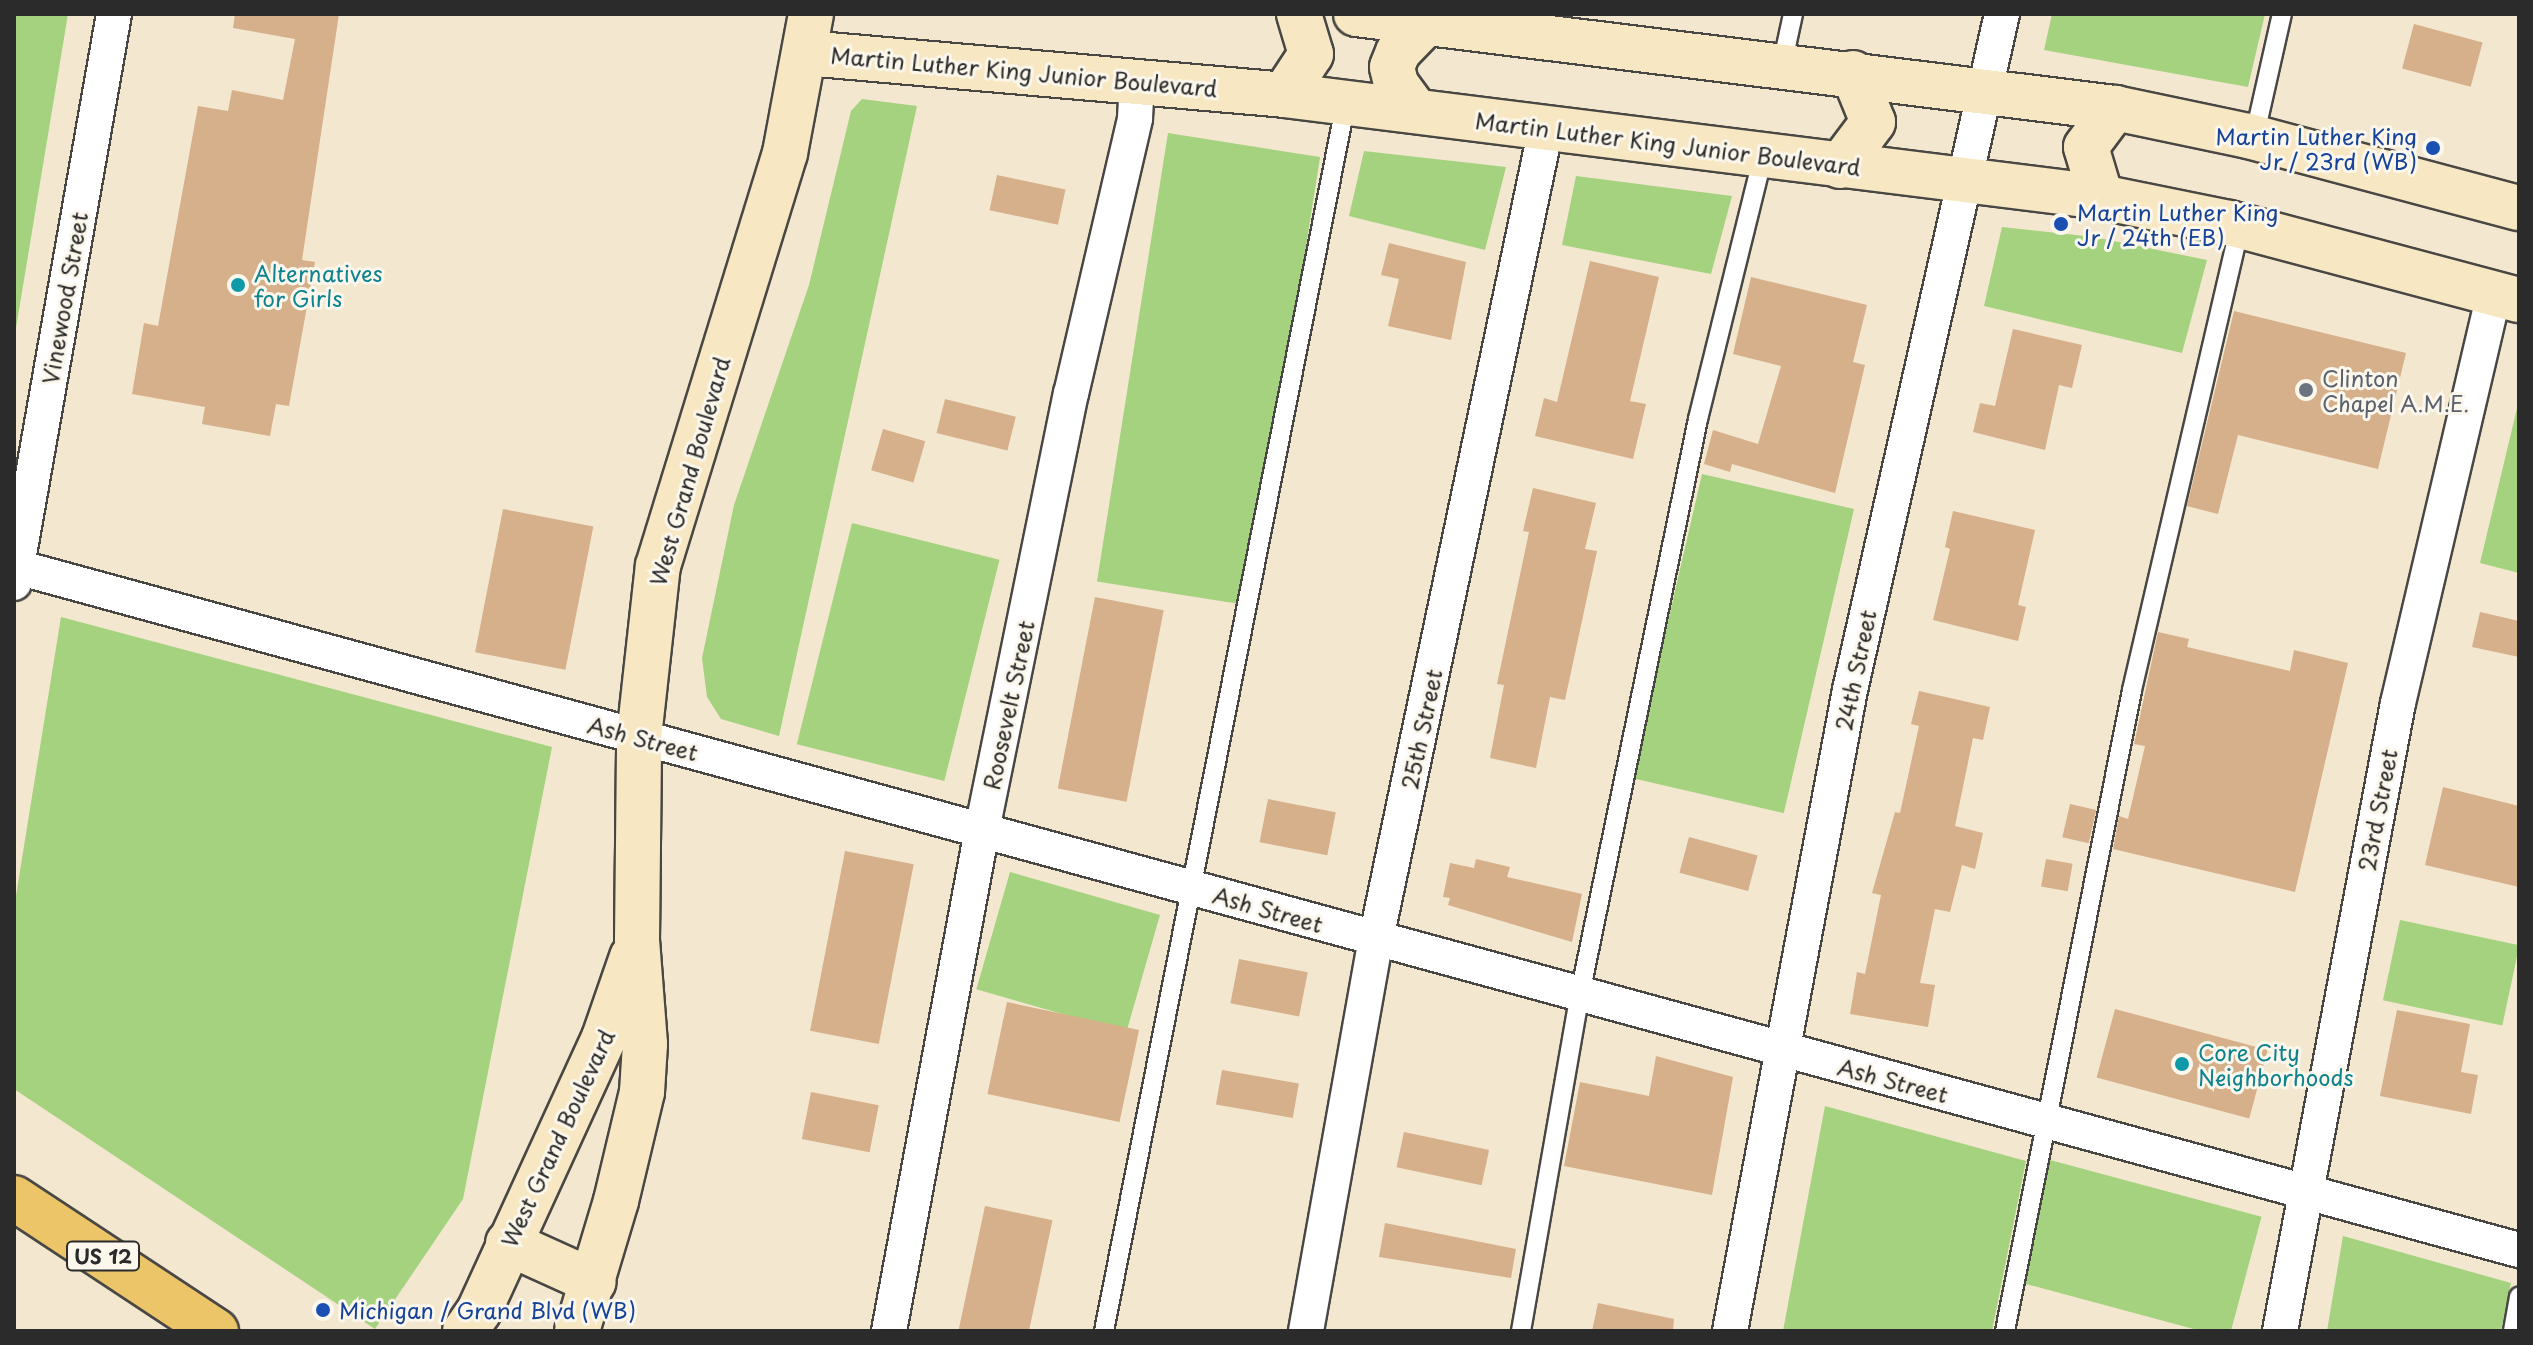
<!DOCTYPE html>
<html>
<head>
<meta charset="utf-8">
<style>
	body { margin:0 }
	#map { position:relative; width:2533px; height:1345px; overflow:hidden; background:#f3e7cf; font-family:"Playpen Sans",sans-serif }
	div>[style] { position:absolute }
	.green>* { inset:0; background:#a4d27f; transform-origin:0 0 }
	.building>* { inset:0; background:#d5b08a; transform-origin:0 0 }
	.roads { filter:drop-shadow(2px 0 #494744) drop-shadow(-2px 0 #494744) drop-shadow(0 2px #494744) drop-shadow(0 -2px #494744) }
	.lane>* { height:18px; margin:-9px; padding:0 9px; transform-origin:9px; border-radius:9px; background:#fff }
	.street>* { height:34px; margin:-17px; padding:0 17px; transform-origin:17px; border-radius:17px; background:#fff }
	.secondary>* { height:44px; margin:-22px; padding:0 22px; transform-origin:22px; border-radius:22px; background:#f7e8c3 }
	.primary>* { height:44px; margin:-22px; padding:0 22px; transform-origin:22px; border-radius:22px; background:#ecc569 }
	.dots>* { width:22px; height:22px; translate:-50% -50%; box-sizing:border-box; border:4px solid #fbf7ec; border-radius:50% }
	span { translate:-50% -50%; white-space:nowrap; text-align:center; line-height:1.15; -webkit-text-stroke:6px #fbf7ec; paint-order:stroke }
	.shield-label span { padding:2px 6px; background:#fbf7ec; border:2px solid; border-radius:6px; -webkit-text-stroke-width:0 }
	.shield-label { font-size:20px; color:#2b2b2b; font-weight:700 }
	.street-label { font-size:22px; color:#2b2b2b }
	.transit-label { font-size:22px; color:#164399 }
	.right { translate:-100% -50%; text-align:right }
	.left { translate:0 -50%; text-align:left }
	.culture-label { font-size:22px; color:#0d838f }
	.worship-label { font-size:22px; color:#5b616d }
	.frame { position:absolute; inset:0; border:16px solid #2b2b2b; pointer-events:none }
</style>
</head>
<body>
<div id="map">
	<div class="green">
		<div style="clip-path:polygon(14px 14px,68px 14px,14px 340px)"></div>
		<div style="clip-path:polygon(2052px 14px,2265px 14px,2248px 87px,2044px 50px)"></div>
		<div style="clip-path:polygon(862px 99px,917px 106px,779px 736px,721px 719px,707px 697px,702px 658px,734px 505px,809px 285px,851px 111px)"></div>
		<div style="left:1168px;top:133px;width:154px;height:454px;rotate:9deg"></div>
		<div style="clip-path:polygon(1364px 151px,1506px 167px,1485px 250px,1349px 216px)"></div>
		<div style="clip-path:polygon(1576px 176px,1732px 196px,1711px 274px,1562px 245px)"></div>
		<div style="clip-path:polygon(2002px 227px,2094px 237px,2207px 260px,2182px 353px,1984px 306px)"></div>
		<div style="clip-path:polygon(2519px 400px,2519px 573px,2480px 563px)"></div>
		<div style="left:1702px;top:474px;width:156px;height:312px;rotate:13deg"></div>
		<div style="left:852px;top:523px;width:152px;height:228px;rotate:14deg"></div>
		<div style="clip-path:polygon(61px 617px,552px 747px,463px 1199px,375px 1329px,14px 1089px,14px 908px)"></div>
		<div style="left:1010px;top:872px;width:156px;height:122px;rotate:16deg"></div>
		<div style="left:2400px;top:920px;width:122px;height:82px;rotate:12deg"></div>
		<div style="clip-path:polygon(1825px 1106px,2026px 1161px,1992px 1331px,1783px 1331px)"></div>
		<div style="left:2050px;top:1160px;width:219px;height:126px;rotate:15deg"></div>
		<div style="clip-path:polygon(2343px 1236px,2511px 1283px,2501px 1331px,2327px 1331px)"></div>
	</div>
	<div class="building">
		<div style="clip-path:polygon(235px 14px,339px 14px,302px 260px,315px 262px,289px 406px,276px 404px,270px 436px,202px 424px,205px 407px,132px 394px,144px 323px,158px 326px,198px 106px,228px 111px,232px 90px,283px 100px,295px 39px,233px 28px)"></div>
		<div style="left:2414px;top:24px;width:71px;height:46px;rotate:15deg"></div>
		<div style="left:997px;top:175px;width:70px;height:36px;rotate:12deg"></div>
		<div style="clip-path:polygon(1389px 243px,1466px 262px,1451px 340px,1388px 326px,1399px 279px,1381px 275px)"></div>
		<div style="clip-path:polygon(1590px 261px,1659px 277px,1630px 401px,1646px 404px,1633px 459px,1535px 436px,1544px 398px,1557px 402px)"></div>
		<div style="clip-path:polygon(1751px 277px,1867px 305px,1853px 362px,1865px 365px,1835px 493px,1732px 464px,1730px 472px,1704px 464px,1713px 430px,1758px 444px,1781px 366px,1733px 354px)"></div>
		<div style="clip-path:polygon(2234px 311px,2406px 353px,2378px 469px,2238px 435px,2218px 514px,2187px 506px)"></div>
		<div style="clip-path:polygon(2013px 329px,2082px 345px,2072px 388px,2059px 385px,2045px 450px,1973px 432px,1980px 403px,1995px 406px)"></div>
		<div style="left:945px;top:399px;width:73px;height:35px;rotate:14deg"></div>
		<div style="left:883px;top:429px;width:44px;height:43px;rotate:16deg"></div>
		<div style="clip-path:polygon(1533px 488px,1596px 503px,1585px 549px,1597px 551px,1565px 700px,1550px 697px,1536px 768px,1490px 758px,1504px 685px,1497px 684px,1529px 532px,1523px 531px)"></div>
		<div style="left:503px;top:509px;width:92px;height:146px;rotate:11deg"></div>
		<div style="clip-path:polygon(1953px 511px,2035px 530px,2018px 605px,2026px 607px,2018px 641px,1933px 620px,1950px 549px,1945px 547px)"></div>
		<div style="left:1095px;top:597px;width:70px;height:195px;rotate:11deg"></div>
		<div style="clip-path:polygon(2480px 612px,2519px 621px,2519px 657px,2472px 647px)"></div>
		<div style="clip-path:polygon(2158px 632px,2189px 639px,2187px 647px,2290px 671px,2294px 650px,2348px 663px,2295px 892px,2113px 849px,2119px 816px,2128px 819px,2145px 746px,2134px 744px)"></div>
		<div style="clip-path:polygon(1919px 691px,1990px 707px,1983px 740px,1973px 738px,1955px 826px,1983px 833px,1975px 869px,1962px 865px,1950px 912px,1935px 909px,1920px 983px,1935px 985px,1928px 1027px,1850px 1014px,1857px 972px,1865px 974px,1881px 895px,1872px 893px,1895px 812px,1900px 813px,1919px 726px,1911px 724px)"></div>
		<div style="clip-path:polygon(2443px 787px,2519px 806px,2519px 887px,2425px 865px)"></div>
		<div style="left:1268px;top:799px;width:69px;height:44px;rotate:11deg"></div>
		<div style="left:2070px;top:804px;width:27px;height:34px;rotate:13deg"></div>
		<div style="left:1689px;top:837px;width:71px;height:37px;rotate:15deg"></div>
		<div style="left:845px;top:851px;width:70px;height:183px;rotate:11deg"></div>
		<div style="clip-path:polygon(1476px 859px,1510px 867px,1507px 877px,1582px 894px,1572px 942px,1448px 905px,1450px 898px,1443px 897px,1450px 863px,1474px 868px)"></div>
		<div style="left:2046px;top:859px;width:27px;height:28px;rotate:10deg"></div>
		<div style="left:1239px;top:959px;width:70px;height:45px;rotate:11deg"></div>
		<div style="left:1007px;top:1002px;width:135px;height:94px;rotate:12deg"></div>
		<div style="left:2115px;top:1009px;width:158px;height:71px;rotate:15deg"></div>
		<div style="clip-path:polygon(2397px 1010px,2470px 1024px,2461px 1072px,2478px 1075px,2471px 1114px,2380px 1096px)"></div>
		<div style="clip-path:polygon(1656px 1056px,1733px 1077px,1712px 1195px,1564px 1166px,1580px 1082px,1649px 1096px)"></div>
		<div style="left:1222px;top:1070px;width:78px;height:35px;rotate:10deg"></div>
		<div style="left:811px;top:1092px;width:69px;height:48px;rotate:11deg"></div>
		<div style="left:1404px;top:1132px;width:87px;height:36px;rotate:12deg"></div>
		<div style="left:985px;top:1206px;width:69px;height:127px;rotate:12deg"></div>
		<div style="clip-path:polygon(1385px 1223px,1516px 1249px,1511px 1278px,1379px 1257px)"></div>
		<div style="clip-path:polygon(1598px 1303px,1674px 1319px,1673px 1331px,1592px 1331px)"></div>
	</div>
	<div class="roads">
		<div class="lane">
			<div style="left:1782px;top:65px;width:52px;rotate:-77.8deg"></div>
			<div style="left:2254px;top:138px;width:127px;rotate:-77.3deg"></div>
			<div style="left:1104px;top:1331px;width:1253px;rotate:-78.86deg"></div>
			<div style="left:1521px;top:1331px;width:342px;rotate:-80.1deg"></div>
			<div style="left:1580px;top:994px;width:587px;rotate:-78.4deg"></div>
			<div style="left:1698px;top:419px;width:271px;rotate:-76.1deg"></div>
			<div style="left:2005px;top:1331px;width:653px;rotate:-78.79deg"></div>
			<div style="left:2132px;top:690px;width:475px;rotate:-76.9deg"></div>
			<div style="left:2513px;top:1331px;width:35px;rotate:-80deg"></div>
		</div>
		<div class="street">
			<div style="left:17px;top:567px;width:2594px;rotate:15.27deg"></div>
			<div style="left:14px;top:583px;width:578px;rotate:-80.03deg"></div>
			<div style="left:889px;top:1331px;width:510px;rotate:-79.48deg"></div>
			<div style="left:982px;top:830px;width:445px;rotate:-78.5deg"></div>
			<div style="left:1071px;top:394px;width:283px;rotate:-76.9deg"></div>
			<div style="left:1135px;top:118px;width:37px;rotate:-87deg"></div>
			<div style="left:1306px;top:1331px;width:398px;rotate:-79.9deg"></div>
			<div style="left:1376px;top:939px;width:829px;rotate:-78.16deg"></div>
			<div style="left:1730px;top:1331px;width:652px;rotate:-79.4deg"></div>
			<div style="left:1850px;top:690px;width:693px;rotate:-77.33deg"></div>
			<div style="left:2280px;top:1331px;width:639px;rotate:-79.36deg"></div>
			<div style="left:2398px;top:703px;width:420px;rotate:-76.8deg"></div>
		</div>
		<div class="secondary">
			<div style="left:1356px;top:14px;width:765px;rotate:7.06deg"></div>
			<div style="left:2115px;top:108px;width:136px;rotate:11.9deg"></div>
			<div style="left:2248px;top:136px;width:280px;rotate:14.9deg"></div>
			<div style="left:806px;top:53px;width:480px;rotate:5deg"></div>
			<div style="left:1284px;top:95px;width:823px;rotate:7.12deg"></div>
			<div style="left:2101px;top:197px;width:131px;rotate:11.5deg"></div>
			<div style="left:2229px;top:223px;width:300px;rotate:14.9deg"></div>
			<div style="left:1284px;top:95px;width:49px;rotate:-56.6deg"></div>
			<div style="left:1311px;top:54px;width:42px;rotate:-106.7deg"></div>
			<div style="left:1415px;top:110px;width:32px;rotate:-126deg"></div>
			<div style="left:1396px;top:84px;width:17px;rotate:-103deg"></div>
			<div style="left:1392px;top:67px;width:16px;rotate:-68deg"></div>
			<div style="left:1398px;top:52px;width:40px;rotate:-46deg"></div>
			<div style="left:1840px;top:166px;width:55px;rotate:-53.1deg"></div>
			<div style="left:1873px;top:122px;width:53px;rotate:-112.2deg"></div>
			<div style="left:2101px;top:197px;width:52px;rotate:-106.7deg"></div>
			<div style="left:2086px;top:147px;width:49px;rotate:-53.4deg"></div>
			<div style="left:508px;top:1243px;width:94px;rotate:24.4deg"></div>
			<div style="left:465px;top:1331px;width:24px;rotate:-55deg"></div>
			<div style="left:479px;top:1311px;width:300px;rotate:-65.4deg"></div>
			<div style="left:604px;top:1038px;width:86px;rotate:-70.9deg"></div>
			<div style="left:577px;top:1331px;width:136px;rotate:-73.3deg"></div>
			<div style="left:616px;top:1201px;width:112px;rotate:-76.6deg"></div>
			<div style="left:642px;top:1092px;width:48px;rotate:-86.4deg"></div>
			<div style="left:645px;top:1044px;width:104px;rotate:-94.4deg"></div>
			<div style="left:637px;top:940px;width:203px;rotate:-89.4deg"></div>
			<div style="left:639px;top:737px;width:172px;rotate:-83.7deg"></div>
			<div style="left:658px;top:566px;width:432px;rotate:-72.9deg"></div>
			<div style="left:785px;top:153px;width:141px;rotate:-79.4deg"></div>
		</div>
		<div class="primary">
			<div style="left:14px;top:1198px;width:242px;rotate:33.4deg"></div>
		</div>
	</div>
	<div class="dots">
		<div style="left:2433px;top:148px;background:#1a4fb4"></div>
		<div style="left:2061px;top:224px;background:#1a4fb4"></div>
		<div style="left:238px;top:285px;background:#0f9aa8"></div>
		<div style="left:2306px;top:390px;background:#6b7280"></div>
		<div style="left:2182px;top:1064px;background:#0f9aa8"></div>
		<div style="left:323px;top:1310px;background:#1a4fb4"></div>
	</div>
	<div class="shield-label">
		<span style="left:103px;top:1256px">US 12</span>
	</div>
	<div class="street-label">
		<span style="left:1024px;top:71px;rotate:5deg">Martin Luther King Junior Boulevard</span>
		<span style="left:1668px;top:143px;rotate:7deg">Martin Luther King Junior Boulevard</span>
		<span style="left:64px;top:298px;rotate:-80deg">Vinewood Street</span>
		<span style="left:689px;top:471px;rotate:-74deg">West Grand Boulevard</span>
		<span style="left:1855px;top:670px;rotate:-78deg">24th Street</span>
		<span style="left:1008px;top:705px;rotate:-78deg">Roosevelt Street</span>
		<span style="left:1421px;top:729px;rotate:-78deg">25th Street</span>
		<span style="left:643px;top:738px;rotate:15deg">Ash Street</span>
		<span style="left:2377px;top:810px;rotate:-79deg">23rd Street</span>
		<span style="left:1268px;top:909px;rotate:16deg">Ash Street</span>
		<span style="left:1893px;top:1080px;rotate:15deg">Ash Street</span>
		<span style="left:557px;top:1138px;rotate:-65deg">West Grand Boulevard</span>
	</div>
	<div class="transit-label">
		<span class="right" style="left:2417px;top:148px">Martin Luther King<br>Jr / 23rd (WB)</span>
		<span class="left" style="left:2077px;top:224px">Martin Luther King<br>Jr / 24th (EB)</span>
		<span class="left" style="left:339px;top:1310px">Michigan / Grand Blvd (WB)</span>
	</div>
	<div class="culture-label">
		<span class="left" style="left:254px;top:285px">Alternatives<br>for Girls</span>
		<span class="left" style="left:2198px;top:1064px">Core City<br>Neighborhoods</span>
	</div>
	<div class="worship-label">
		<span class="left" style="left:2322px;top:390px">Clinton<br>Chapel A.M.E.</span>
	</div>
	<div class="frame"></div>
</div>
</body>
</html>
